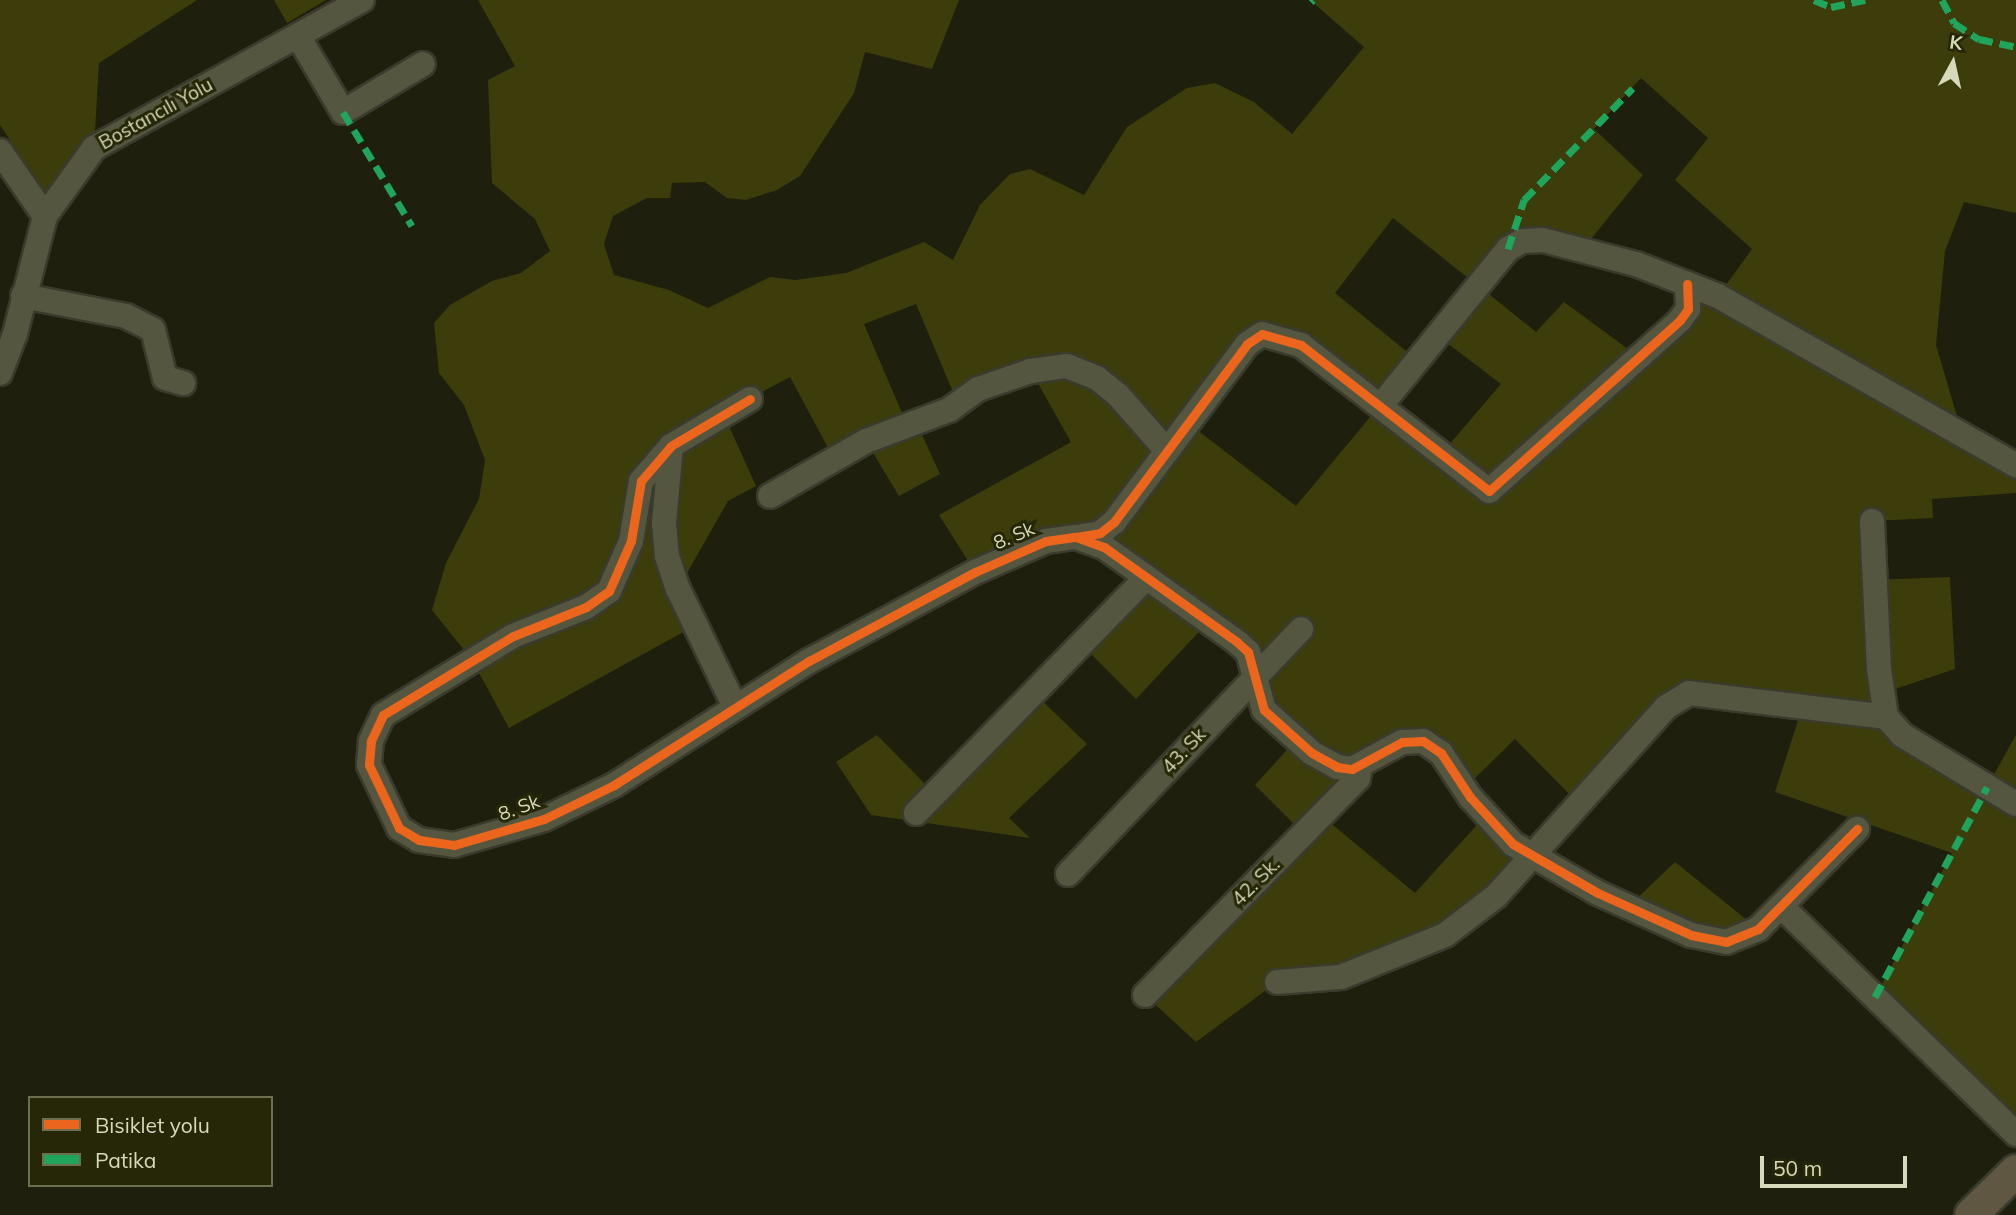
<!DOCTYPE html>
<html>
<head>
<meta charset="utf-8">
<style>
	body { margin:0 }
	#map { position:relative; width:2016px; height:1215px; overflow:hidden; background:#1f1f0e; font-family:Mulish,sans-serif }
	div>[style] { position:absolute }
	.green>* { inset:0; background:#3c3d0b }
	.roads { filter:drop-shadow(2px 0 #3a3b2d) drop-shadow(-2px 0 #3a3b2d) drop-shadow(0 2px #3a3b2d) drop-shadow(0 -2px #3a3b2d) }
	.minor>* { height:24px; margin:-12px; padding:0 12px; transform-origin:12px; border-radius:12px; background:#55563f }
	.major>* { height:32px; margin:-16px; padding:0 16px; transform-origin:16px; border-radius:16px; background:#5f5741 }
	.quiet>* { height:7px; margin-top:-3.5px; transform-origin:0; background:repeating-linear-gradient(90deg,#20a55d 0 14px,transparent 0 21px) }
	.cycleway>* { height:9px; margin:-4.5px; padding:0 4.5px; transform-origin:4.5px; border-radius:4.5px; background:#eb651d }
	span { translate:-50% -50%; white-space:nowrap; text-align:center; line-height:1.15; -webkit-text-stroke:6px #262706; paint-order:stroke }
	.street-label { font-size:19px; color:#d7daba }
	.legend { position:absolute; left:28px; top:1096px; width:245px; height:91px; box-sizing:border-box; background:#262706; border:2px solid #6d6f4e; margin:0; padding:9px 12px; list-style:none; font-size:21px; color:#d7daba }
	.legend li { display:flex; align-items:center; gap:14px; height:35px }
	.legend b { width:35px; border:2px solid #6d6f4e }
	.north { position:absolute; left:1918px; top:28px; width:70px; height:70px; -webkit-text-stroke:5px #262706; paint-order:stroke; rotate:8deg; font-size:19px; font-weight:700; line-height:28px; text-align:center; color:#d7daba }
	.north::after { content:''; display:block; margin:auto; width:24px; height:32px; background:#d7daba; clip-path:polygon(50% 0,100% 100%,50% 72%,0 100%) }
	.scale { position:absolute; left:1760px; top:1156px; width:147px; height:32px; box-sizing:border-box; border:4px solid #d7daba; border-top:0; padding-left:9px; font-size:21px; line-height:24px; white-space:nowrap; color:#d7daba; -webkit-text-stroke:5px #262706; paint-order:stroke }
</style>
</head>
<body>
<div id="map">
	<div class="green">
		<div style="clip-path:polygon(0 0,197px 0,99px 63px,94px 148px,79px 164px,66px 162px,46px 194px,0 125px)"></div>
		<div style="clip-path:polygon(274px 0,326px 0,287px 23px)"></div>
		<div style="clip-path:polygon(evenodd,478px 0,959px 0,932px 69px,865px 52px,854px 93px,800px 176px,777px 190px,746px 200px,727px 198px,705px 182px,672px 183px,670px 198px,647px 198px,613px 216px,604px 244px,614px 275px,669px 290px,708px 308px,770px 277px,795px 280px,846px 273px,924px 242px,953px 260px,980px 205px,1010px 174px,1030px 169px,1084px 195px,1127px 127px,1187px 88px,1215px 83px,1254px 102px,1292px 134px,1364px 47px,1310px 0,2016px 0,2016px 213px,1964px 202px,1945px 251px,1936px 345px,1961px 430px,2016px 465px,2016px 493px,1932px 499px,1933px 518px,1872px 521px,1874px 580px,1950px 577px,1955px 669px,1883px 693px,1886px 717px,1987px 787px,2016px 735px,2016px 1134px,1875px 997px,1952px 853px,1775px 792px,1803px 705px,1689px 693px,1580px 805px,1515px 739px,1465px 788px,1453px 772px,1402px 742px,1322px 816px,1415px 893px,1486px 815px,1534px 857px,1496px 896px,1378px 966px,1277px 982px,1196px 1042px,1145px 995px,1303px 833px,1255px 785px,1296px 740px,1253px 670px,1210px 620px,1136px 699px,1081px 644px,1147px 577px,1076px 537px,975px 572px,939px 515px,1071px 442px,1031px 371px,958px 404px,916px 304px,864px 324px,908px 427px,917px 424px,940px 474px,899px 496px,866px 441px,834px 459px,790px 377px,723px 413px,756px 486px,728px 501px,678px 589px,696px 625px,509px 728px,472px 660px,432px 610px,446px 563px,479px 499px,485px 460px,464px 405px,439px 373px,434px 323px,450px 305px,492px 281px,521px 273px,550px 251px,535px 219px,492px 183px,488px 80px,515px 66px,478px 0,1641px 78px,1708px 138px,1675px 180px,1752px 249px,1718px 296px,1689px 297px,1639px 357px,1564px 302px,1536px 332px,1479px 286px,1522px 241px,1582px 250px,1643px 175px,1594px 129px,1641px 78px,478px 0,1393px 218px,1478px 286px,1438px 336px,1501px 384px,1442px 453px,1382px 404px,1417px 360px,1335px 293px,1393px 218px,478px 0,1263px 334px,1381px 404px,1296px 506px,1188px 423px,1263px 334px)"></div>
		<div style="clip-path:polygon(1034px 693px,1087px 744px,1009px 818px,1030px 838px,871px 815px,836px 762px,877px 735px,935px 794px)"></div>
		<div style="clip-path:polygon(1675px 862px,1758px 929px,1726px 942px,1627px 908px)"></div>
	</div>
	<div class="roads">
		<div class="minor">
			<div style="left:298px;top:36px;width:88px;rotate:59.4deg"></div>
			<div style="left:343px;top:112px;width:93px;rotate:-31deg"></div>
			<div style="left:0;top:151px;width:79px;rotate:55.3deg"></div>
			<div style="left:23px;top:296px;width:105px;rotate:11deg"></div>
			<div style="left:126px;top:316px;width:30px;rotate:27deg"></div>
			<div style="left:153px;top:330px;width:49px;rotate:76deg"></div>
			<div style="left:165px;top:378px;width:19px;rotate:16deg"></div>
			<div style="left:0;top:373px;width:42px;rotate:-69deg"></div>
			<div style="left:15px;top:334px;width:122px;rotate:-75.7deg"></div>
			<div style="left:45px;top:216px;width:84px;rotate:-54.2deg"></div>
			<div style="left:94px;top:148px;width:306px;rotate:-28.9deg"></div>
			<div style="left:750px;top:399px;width:92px;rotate:149.3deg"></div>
			<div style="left:671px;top:446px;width:46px;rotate:130.6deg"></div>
			<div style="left:641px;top:481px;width:61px;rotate:99.5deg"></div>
			<div style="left:631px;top:541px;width:55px;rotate:113.7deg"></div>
			<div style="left:609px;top:591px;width:28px;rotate:145deg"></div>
			<div style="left:586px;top:607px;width:79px;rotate:158.3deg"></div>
			<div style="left:513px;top:636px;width:152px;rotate:148.7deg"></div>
			<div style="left:383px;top:715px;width:29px;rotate:115deg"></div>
			<div style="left:371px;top:741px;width:24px;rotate:95deg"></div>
			<div style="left:369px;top:765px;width:70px;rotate:64.5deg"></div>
			<div style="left:399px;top:828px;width:23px;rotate:31deg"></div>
			<div style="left:419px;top:840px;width:35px;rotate:8deg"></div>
			<div style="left:454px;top:845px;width:94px;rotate:-16.1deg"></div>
			<div style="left:544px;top:819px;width:78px;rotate:-25.9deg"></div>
			<div style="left:614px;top:785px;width:231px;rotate:-32.5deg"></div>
			<div style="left:809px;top:661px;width:188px;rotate:-28.2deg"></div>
			<div style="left:975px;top:572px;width:77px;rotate:-23.6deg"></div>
			<div style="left:1046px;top:541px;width:30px;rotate:-8deg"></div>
			<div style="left:1076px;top:537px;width:30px;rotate:20deg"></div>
			<div style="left:1104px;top:547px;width:163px;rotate:35.5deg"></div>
			<div style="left:1237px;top:642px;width:15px;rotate:42deg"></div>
			<div style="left:1248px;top:652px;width:60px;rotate:74.6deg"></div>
			<div style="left:1264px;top:710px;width:64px;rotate:41.9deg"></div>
			<div style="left:1312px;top:753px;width:29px;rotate:29deg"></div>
			<div style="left:1337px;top:767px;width:15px;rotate:8deg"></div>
			<div style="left:1352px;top:769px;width:57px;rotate:-28.4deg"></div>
			<div style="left:1402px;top:742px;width:21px;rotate:-3deg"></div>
			<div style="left:1423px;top:741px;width:22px;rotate:34deg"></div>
			<div style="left:1441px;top:753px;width:53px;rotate:56.6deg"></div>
			<div style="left:1470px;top:797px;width:64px;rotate:47.5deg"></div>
			<div style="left:1513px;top:844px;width:98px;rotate:30deg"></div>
			<div style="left:1598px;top:893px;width:102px;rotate:24.3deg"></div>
			<div style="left:1691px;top:935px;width:36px;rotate:11deg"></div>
			<div style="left:1726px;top:942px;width:35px;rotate:-22deg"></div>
			<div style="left:1758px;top:929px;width:141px;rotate:-45.3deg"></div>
			<div style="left:1382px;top:404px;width:200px;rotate:-50.9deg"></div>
			<div style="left:1508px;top:249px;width:16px;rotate:-30deg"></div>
			<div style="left:1522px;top:241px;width:21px;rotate:-3deg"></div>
			<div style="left:1543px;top:240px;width:96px;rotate:14.5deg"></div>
			<div style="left:1636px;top:264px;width:88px;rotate:21.3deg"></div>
			<div style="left:1718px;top:296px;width:343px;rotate:29.6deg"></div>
			<div style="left:671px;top:446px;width:77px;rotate:95.2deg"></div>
			<div style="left:664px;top:523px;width:33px;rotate:85deg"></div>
			<div style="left:667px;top:556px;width:35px;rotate:72deg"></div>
			<div style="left:678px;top:589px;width:131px;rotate:64.2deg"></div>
			<div style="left:770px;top:496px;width:111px;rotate:-29.8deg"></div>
			<div style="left:866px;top:441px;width:89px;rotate:-20.5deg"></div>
			<div style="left:949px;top:410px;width:36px;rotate:-36deg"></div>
			<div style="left:978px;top:389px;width:56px;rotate:-18.8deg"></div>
			<div style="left:1031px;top:371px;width:36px;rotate:-8deg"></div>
			<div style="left:1067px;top:366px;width:32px;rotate:22deg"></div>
			<div style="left:1097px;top:378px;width:27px;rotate:39deg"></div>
			<div style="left:1118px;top:395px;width:74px;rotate:48.8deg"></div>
			<div style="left:1872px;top:521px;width:148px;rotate:87.3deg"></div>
			<div style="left:1879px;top:669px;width:49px;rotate:81.7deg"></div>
			<div style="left:1886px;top:717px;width:24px;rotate:48deg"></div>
			<div style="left:1902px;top:735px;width:133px;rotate:31.2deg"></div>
			<div style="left:1076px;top:537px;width:24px;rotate:-9deg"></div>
			<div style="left:1100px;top:533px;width:18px;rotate:-38deg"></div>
			<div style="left:1114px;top:522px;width:222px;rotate:-53.2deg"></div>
			<div style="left:1247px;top:344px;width:18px;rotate:-34deg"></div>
			<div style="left:1262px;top:334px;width:41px;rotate:15.8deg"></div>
			<div style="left:1301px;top:345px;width:238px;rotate:37.8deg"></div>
			<div style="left:1489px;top:491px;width:256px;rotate:-41.8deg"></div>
			<div style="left:1680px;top:320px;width:14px;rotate:-54deg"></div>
			<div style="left:1688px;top:309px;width:25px;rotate:-92deg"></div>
			<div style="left:916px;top:813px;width:330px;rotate:-45.6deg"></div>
			<div style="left:1068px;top:874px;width:338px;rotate:-46.4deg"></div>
			<div style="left:1783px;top:908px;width:325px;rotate:44.1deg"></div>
			<div style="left:1277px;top:982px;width:64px;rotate:-4.5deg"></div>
			<div style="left:1341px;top:977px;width:112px;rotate:-22deg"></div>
			<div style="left:1445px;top:935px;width:64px;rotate:-37.4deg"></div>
			<div style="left:1496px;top:896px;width:254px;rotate:-48deg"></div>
			<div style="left:1666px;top:707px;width:27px;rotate:-31deg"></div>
			<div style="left:1689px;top:693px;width:198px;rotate:6.9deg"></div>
			<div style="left:1145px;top:995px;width:304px;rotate:-45.5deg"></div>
			<div style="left:1358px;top:778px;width:12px;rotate:-81deg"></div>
		</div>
		<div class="major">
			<div style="left:1971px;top:1215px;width:63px;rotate:-44.4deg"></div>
		</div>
	</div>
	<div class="quiet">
		<div style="left:1814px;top:0;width:18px;rotate:22deg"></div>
		<div style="left:1831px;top:7px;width:35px;rotate:-12deg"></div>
		<div style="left:1942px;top:0;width:26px;rotate:62deg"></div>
		<div style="left:1954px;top:23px;width:30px;rotate:33deg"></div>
		<div style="left:1979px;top:39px;width:38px;rotate:12deg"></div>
		<div style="left:1311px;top:2px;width:3px;rotate:-45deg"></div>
		<div style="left:343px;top:112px;width:133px;rotate:58.8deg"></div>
		<div style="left:1508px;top:249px;width:52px;rotate:-71.9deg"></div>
		<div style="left:1524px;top:200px;width:156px;rotate:-45.8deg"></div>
		<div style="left:1875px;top:997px;width:238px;rotate:-61.9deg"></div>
	</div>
	<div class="cycleway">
		<div style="left:750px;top:399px;width:92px;rotate:149.3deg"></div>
		<div style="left:671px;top:446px;width:46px;rotate:130.6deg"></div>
		<div style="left:641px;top:481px;width:61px;rotate:99.5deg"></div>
		<div style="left:631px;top:541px;width:55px;rotate:113.7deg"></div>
		<div style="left:609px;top:591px;width:28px;rotate:145deg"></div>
		<div style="left:586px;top:607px;width:79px;rotate:158.3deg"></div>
		<div style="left:513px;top:636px;width:152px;rotate:148.7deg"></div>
		<div style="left:383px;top:715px;width:29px;rotate:115deg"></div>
		<div style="left:371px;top:741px;width:24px;rotate:95deg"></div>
		<div style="left:369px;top:765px;width:70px;rotate:64.5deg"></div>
		<div style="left:399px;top:828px;width:23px;rotate:31deg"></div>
		<div style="left:419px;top:840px;width:35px;rotate:8deg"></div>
		<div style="left:454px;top:845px;width:94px;rotate:-16.1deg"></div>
		<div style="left:544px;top:819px;width:78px;rotate:-25.9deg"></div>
		<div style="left:614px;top:785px;width:231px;rotate:-32.5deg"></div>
		<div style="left:809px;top:661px;width:188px;rotate:-28.2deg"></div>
		<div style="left:975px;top:572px;width:77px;rotate:-23.6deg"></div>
		<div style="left:1046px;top:541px;width:30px;rotate:-8deg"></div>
		<div style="left:1076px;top:537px;width:30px;rotate:20deg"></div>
		<div style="left:1104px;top:547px;width:163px;rotate:35.5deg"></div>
		<div style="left:1237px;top:642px;width:15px;rotate:42deg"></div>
		<div style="left:1248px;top:652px;width:60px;rotate:74.6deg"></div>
		<div style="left:1264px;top:710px;width:64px;rotate:41.9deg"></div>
		<div style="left:1312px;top:753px;width:29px;rotate:29deg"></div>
		<div style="left:1337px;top:767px;width:15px;rotate:8deg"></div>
		<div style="left:1352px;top:769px;width:57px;rotate:-28.4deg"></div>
		<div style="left:1402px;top:742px;width:21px;rotate:-3deg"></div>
		<div style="left:1423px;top:741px;width:22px;rotate:34deg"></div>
		<div style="left:1441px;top:753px;width:53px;rotate:56.6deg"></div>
		<div style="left:1470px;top:797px;width:64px;rotate:47.5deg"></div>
		<div style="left:1513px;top:844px;width:98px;rotate:30deg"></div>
		<div style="left:1598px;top:893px;width:102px;rotate:24.3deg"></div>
		<div style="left:1691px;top:935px;width:36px;rotate:11deg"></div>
		<div style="left:1726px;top:942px;width:35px;rotate:-22deg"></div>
		<div style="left:1758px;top:929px;width:141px;rotate:-45.3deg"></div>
		<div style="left:1076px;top:537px;width:24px;rotate:-9deg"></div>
		<div style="left:1100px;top:533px;width:18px;rotate:-38deg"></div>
		<div style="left:1114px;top:522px;width:222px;rotate:-53.2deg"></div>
		<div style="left:1247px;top:344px;width:18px;rotate:-34deg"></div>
		<div style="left:1262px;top:334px;width:41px;rotate:15.8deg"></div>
		<div style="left:1301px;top:345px;width:238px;rotate:37.8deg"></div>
		<div style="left:1489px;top:491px;width:256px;rotate:-41.8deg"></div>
		<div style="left:1680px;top:320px;width:14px;rotate:-54deg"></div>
		<div style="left:1688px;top:309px;width:25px;rotate:-92deg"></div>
	</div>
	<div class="street-label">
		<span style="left:156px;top:114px;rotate:-29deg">Bostancılı Yolu</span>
		<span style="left:1014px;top:536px;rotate:-23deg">8. Sk</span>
		<span style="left:1184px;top:751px;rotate:-47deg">43. Sk</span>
		<span style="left:519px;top:808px;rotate:-20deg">8. Sk</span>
		<span style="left:1256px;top:882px;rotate:-45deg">42. Sk.</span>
	</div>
	<ul class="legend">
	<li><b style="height:9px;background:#eb651d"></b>Bisiklet yolu</li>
	<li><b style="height:9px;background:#20a55d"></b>Patika</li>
	</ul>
	<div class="north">K</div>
	<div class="scale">50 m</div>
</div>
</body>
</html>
